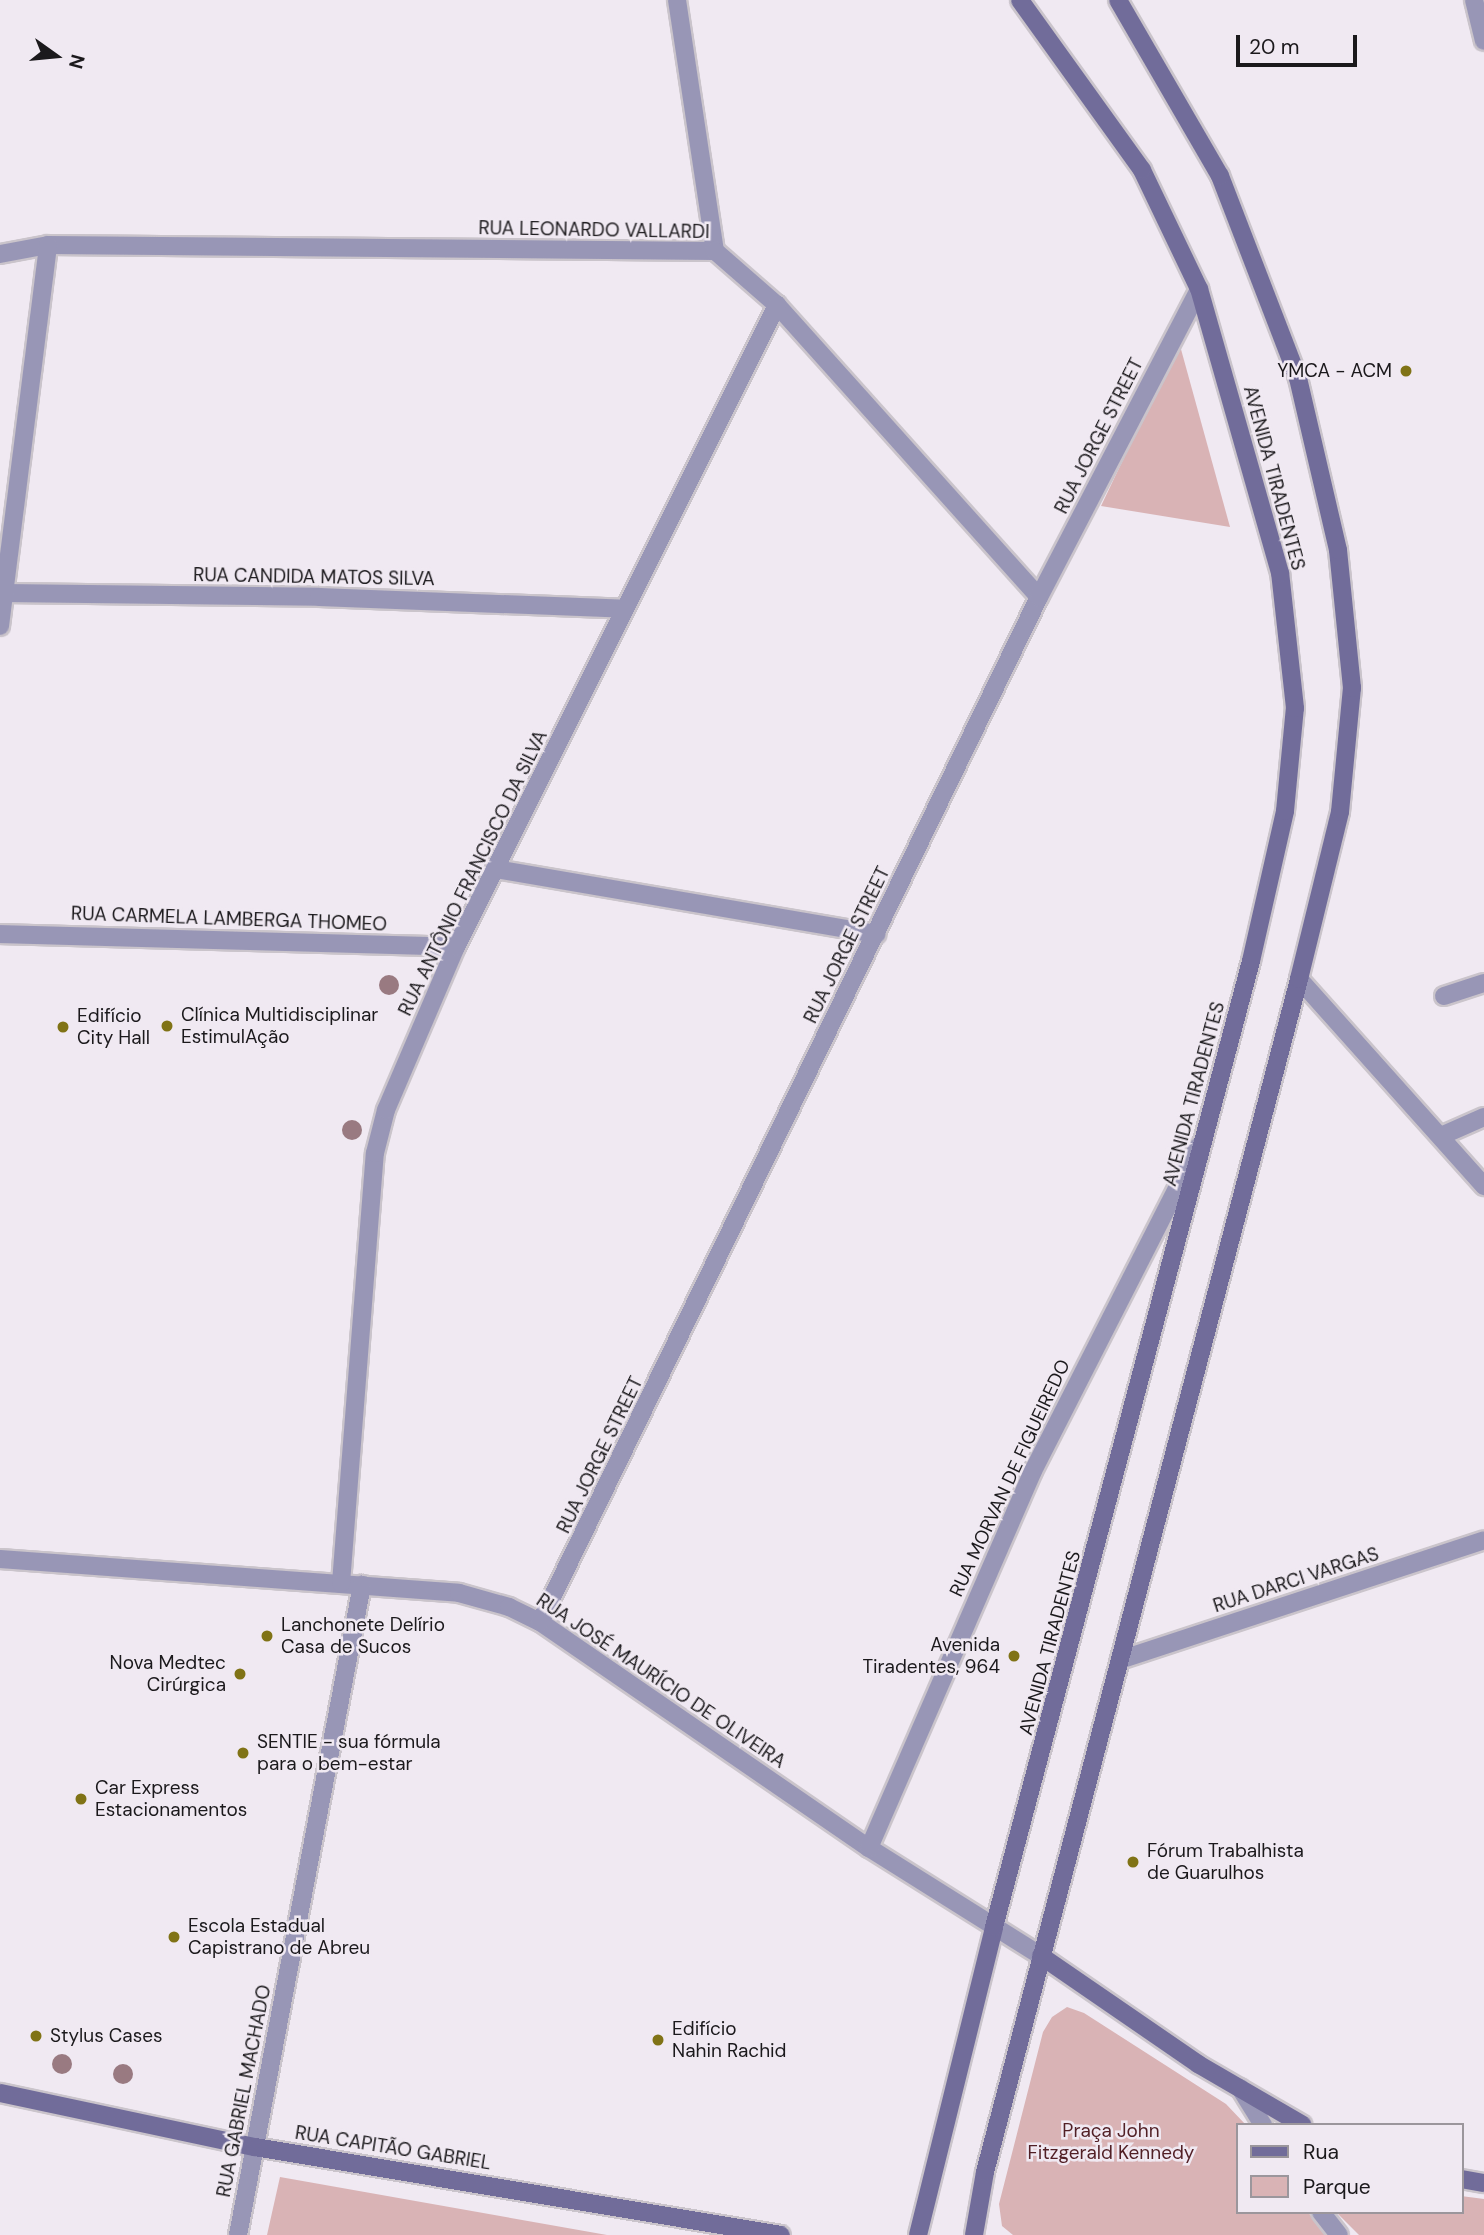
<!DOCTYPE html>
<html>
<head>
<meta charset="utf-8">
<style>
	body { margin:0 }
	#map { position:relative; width:1484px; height:2235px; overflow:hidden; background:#f0e9f2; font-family:"DM Sans",sans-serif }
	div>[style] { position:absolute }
	.green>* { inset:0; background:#d9b3b5 }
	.roads { filter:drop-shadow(2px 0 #cac4cb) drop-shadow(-2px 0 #cac4cb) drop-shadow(0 2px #cac4cb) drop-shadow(0 -2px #cac4cb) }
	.lane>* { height:18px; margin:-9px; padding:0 9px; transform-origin:9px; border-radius:9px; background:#9896b6 }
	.street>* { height:18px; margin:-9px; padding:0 9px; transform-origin:9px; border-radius:9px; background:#9896b6 }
	.secondary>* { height:18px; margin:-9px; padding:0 9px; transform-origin:9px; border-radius:9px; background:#716c9a }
	.trees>* { width:20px; height:20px; margin:-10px; border-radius:50%; background:#997a81 }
	.dots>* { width:19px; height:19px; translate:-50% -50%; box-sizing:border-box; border:4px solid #f0e9f2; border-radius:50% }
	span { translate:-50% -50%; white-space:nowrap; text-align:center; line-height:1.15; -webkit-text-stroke:5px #f0e9f2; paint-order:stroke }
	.street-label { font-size:19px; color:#1b191c }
	.poi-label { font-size:19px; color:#1b191c }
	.right { translate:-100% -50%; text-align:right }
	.left { translate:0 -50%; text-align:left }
	.park-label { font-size:19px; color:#511f25 }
	.legend { position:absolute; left:1236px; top:2123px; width:228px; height:91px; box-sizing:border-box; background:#f0e9f2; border:2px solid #9b969c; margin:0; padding:9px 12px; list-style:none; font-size:21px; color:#1b191c }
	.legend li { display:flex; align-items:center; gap:14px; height:35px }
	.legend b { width:35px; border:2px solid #9b969c }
	.north { position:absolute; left:21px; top:21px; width:70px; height:70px; -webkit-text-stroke:5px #f0e9f2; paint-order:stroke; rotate:105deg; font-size:19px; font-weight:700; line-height:28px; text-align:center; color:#1b191c }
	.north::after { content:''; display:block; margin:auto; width:24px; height:32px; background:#1b191c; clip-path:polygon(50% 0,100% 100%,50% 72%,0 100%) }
	.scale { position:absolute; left:1236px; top:35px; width:121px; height:32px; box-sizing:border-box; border:4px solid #1b191c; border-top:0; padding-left:9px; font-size:21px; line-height:24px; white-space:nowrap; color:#1b191c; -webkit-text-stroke:5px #f0e9f2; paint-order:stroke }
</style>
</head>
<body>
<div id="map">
	<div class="green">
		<div style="clip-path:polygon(1179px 342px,1230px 527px,1101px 506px)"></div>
		<div style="clip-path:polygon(1067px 2007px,1084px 2013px,1226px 2104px,1245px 2124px,1237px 2125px,1237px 2212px,1308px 2212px,1325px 2235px,1013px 2235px,1002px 2226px,999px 2204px,1043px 2032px,1052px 2017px)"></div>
		<div style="clip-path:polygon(280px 2177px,607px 2235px,267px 2235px)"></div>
		<div style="clip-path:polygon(1461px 2196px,1484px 2199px,1484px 2235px,1359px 2235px,1336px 2212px,1461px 2212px)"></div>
	</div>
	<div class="roads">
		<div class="lane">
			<div style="left:495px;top:869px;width:387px;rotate:9.7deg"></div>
			<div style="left:1444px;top:996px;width:42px;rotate:-18deg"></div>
			<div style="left:1441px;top:1136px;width:47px;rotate:-23.8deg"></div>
			<div style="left:1240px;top:2088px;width:44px;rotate:58.1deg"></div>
			<div style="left:1321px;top:2212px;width:29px;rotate:52deg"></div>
		</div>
		<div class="street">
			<div style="left:677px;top:0;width:254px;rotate:81.4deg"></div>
			<div style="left:1474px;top:0;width:42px;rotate:76.3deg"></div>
			<div style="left:0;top:254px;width:49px;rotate:-10.6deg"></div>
			<div style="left:48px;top:245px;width:667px;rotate:0.52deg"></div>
			<div style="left:715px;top:251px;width:82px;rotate:41.1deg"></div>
			<div style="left:777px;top:305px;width:392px;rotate:48.1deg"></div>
			<div style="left:3px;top:593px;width:316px;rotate:0.7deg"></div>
			<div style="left:319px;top:597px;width:306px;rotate:2.2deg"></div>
			<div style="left:0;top:626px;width:384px;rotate:-82.8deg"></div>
			<div style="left:0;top:934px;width:456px;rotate:1.6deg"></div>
			<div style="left:1299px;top:979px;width:278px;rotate:48.2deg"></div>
			<div style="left:0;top:1559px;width:460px;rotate:4.2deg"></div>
			<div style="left:459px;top:1593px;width:52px;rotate:15.6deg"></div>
			<div style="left:509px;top:1607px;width:34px;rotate:26deg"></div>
			<div style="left:540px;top:1622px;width:399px;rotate:34.5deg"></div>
			<div style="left:869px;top:1848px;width:203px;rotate:32.1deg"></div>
			<div style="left:341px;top:1583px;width:431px;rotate:-85.5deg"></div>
			<div style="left:375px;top:1153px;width:44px;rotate:-75.7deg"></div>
			<div style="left:386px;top:1110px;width:177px;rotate:-66.8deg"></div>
			<div style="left:456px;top:947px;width:718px;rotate:-63.43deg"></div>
			<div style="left:540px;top:1622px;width:1140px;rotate:-64.04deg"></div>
			<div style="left:1039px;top:597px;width:347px;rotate:-62.5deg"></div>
			<div style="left:1120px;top:1660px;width:383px;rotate:-18.2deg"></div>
			<div style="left:869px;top:1848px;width:411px;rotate:-66.5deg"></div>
			<div style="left:1033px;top:1471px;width:364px;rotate:-63deg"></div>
			<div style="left:238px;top:2235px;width:662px;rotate:-79.2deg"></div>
		</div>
		<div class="secondary">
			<div style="left:1041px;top:1956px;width:191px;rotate:34.5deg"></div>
			<div style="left:1198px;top:2064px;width:121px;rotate:30.2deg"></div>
			<div style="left:0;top:2093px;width:261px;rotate:12deg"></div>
			<div style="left:255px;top:2147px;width:533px;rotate:9.5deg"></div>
			<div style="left:1461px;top:2179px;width:23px;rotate:10deg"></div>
			<div style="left:918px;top:2235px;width:317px;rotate:-76.1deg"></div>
			<div style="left:994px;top:1927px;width:1000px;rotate:-75.1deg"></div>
			<div style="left:1251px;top:961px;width:154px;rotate:-77.2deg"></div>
			<div style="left:1285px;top:811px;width:103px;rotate:-84.5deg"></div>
			<div style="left:1295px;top:708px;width:136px;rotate:-96.3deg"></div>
			<div style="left:1280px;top:573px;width:295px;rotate:-105.9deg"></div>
			<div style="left:1199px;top:289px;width:132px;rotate:-115.6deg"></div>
			<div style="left:1142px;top:170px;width:209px;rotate:-125.7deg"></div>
			<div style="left:974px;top:2235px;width:64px;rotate:-80.1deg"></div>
			<div style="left:985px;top:2172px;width:1234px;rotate:-75.25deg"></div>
			<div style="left:1299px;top:979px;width:172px;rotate:-76.2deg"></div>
			<div style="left:1340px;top:812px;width:125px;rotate:-84.5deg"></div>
			<div style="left:1352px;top:688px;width:139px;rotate:-95.8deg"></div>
			<div style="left:1338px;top:550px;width:177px;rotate:-103.1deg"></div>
			<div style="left:1298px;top:378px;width:217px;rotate:-111.1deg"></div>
			<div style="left:1220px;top:176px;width:203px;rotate:-120.1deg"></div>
		</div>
	</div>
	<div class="trees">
		<div style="left:389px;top:985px"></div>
		<div style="left:352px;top:1130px"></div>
		<div style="left:62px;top:2064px"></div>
		<div style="left:123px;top:2074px"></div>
	</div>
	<div class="dots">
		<div style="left:1406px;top:371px;background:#807316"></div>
		<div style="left:167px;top:1026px;background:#807316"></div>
		<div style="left:63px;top:1027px;background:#807316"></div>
		<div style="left:267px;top:1636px;background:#807316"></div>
		<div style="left:1014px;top:1656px;background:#807316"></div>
		<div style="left:240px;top:1674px;background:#807316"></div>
		<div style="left:243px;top:1753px;background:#807316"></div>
		<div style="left:81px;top:1799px;background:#807316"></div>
		<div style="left:1133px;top:1862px;background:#807316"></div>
		<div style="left:174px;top:1937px;background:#807316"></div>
		<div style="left:36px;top:2036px;background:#807316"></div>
		<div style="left:658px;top:2040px;background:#807316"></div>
	</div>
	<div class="street-label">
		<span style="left:594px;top:230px;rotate:1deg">RUA LEONARDO VALLARDI</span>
		<span style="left:1099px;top:436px;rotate:-63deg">RUA JORGE STREET</span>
		<span style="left:1274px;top:478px;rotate:75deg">AVENIDA TIRADENTES</span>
		<span style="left:314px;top:577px;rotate:1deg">RUA CANDIDA MATOS SILVA</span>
		<span style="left:473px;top:873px;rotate:-64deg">RUA ANTÔNIO FRANCISCO DA SILVA</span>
		<span style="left:229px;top:919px;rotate:2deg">RUA CARMELA LAMBERGA THOMEO</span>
		<span style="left:847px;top:945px;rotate:-64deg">RUA JORGE STREET</span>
		<span style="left:1194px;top:1094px;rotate:-75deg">AVENIDA TIRADENTES</span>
		<span style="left:600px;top:1455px;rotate:-64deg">RUA JORGE STREET</span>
		<span style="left:1010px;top:1478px;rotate:-65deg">RUA MORVAN DE FIGUEIREDO</span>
		<span style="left:1296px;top:1580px;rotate:-18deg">RUA DARCI VARGAS</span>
		<span style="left:1050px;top:1643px;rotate:-75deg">AVENIDA TIRADENTES</span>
		<span style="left:661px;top:1681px;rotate:34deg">RUA JOSÉ MAURÍCIO DE OLIVEIRA</span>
		<span style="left:244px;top:2091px;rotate:-79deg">RUA GABRIEL MACHADO</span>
		<span style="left:393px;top:2148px;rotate:9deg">RUA CAPITÃO GABRIEL</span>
	</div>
	<div class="poi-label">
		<span class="right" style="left:1392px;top:371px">YMCA - ACM</span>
		<span class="left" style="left:181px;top:1026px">Clínica Multidisciplinar<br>EstimulAção</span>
		<span class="left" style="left:77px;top:1027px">Edifício<br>City Hall</span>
		<span class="left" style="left:281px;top:1636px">Lanchonete Delírio<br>Casa de Sucos</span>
		<span class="right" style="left:1000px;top:1656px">Avenida<br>Tiradentes, 964</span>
		<span class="right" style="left:226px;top:1674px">Nova Medtec<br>Cirúrgica</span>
		<span class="left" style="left:257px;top:1753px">SENTIE - sua fórmula<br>para o bem-estar</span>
		<span class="left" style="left:95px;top:1799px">Car Express<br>Estacionamentos</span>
		<span class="left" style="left:1147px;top:1862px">Fórum Trabalhista<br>de Guarulhos</span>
		<span class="left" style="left:188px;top:1937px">Escola Estadual<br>Capistrano de Abreu</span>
		<span class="left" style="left:672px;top:2040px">Edifício<br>Nahin Rachid</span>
		<span class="left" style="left:50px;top:2036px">Stylus Cases</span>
	</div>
	<div class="park-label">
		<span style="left:1111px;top:2142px">Praça John<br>Fitzgerald Kennedy</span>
	</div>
	<ul class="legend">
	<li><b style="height:9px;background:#716c9a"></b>Rua</li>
	<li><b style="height:19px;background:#d9b3b5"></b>Parque</li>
	</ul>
	<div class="north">N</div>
	<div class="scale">20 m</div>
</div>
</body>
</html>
